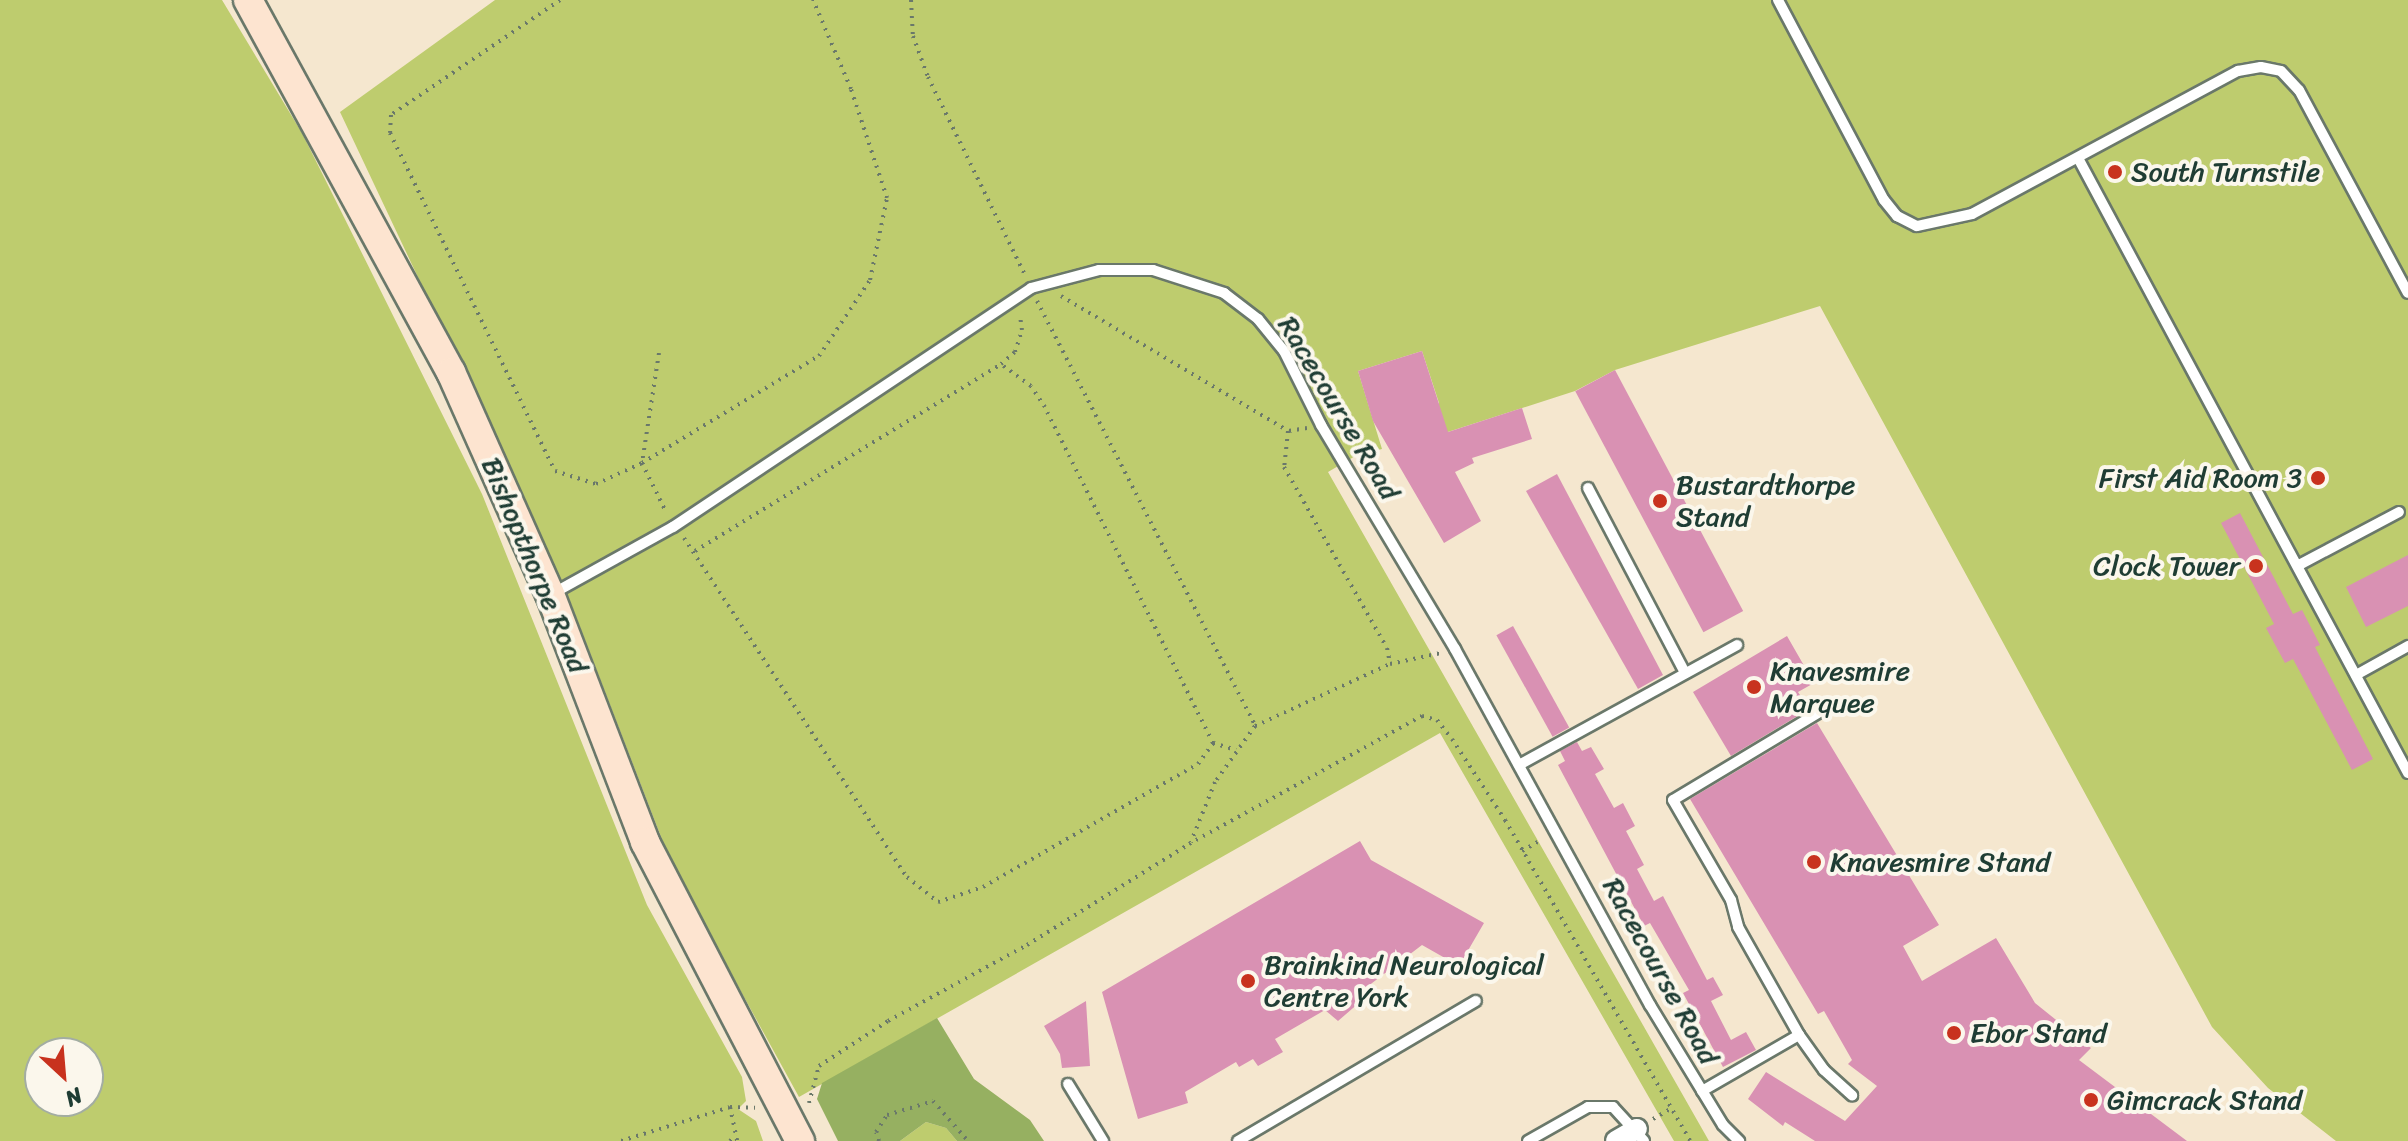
<!DOCTYPE html>
<html>
<head>
<meta charset="utf-8">
<style>
	body { margin:0 }
	#map { position:relative; width:2408px; height:1141px; overflow:hidden; background:#f5e7cf; font-family:Sriracha,sans-serif }
	div>[style] { position:absolute }
	.green>* { inset:0; background:#becc6e }
	.forest>* { inset:0; background:#96b061 }
	.building>* { inset:0; background:#d991b3; transform-origin:0 0 }
	.path>* { height:4px; margin-top:-2px; transform-origin:0; background:repeating-linear-gradient(90deg,#6a786a 0 2px,transparent 0 8px) }
	.roads { filter:drop-shadow(2px 0 #6a786a) drop-shadow(-2px 0 #6a786a) drop-shadow(0 2px #6a786a) drop-shadow(0 -2px #6a786a) }
	.lane>* { height:10px; margin:-5px; padding:0 5px; transform-origin:5px; border-radius:5px; background:#fff }
	.street>* { height:20px; margin:-10px; padding:0 10px; transform-origin:10px; border-radius:10px; background:#fff }
	.secondary>* { height:28px; margin:-14px; padding:0 14px; transform-origin:14px; border-radius:14px; background:#fde4d0 }
	.dots>* { width:22px; height:22px; translate:-50% -50%; box-sizing:border-box; border:4px solid #fbf7ec; border-radius:50% }
	span { translate:-50% -50%; white-space:nowrap; text-align:center; line-height:1.15; -webkit-text-stroke:8px #fbf7ec; paint-order:stroke }
	.poi-label { font-size:28px; color:#1f3d34 }
	.left { translate:0 -50%; text-align:left }
	.right { translate:-100% -50%; text-align:right }
	.street-label { font-size:28px; color:#1f3d34 }
	.north { position:absolute; left:24px; top:1037px; width:80px; height:80px; box-sizing:border-box; background:#fbf7ec; border:2px solid #a3ada2; border-radius:50%; rotate:154deg; font-size:22px; font-weight:700; line-height:32px; text-align:center; color:#1f3d34 }
	.north::after { content:''; display:block; margin:auto; width:28px; height:36px; background:#c8321e; clip-path:polygon(50% 0,100% 100%,50% 72%,0 100%) }
</style>
</head>
<body>
<div id="map">
	<div class="green">
		<div style="clip-path:polygon(evenodd,0 0,222px 0,302px 133px,482px 494px,647px 905px,742px 1077px,746px 1101px,738px 1109px,756px 1121px,763px 1141px,0 1141px,0 0,40px 1053px,88px 1053px,88px 1101px,40px 1101px,40px 1053px)"></div>
		<div style="clip-path:polygon(495px 0,2408px 0,2408px 1141px,2336px 1141px,2268px 1088px,2212px 1027px,1820px 306px,1615px 370px,1575px 391px,1426px 439px,1439px 403px,1422px 351px,1358px 371px,1382px 449px,1357px 455px,1328px 472px,1709px 1141px,1674px 1141px,1440px 733px,799px 1097px,673px 868px,566px 591px,340px 112px)"></div>
		<div style="clip-path:polygon(926px 1122px,946px 1128px,957px 1141px,900px 1141px)"></div>
	</div>
	<div class="forest">
		<div style="clip-path:polygon(937px 1018px,974px 1079px,1030px 1120px,1044px 1141px,957px 1141px,946px 1128px,926px 1122px,900px 1141px,838px 1141px,817px 1099px,822px 1083px)"></div>
	</div>
	<div class="building">
		<div style="clip-path:polygon(1422px 351px,1448px 432px,1522px 408px,1532px 439px,1472px 458px,1474px 463px,1455px 472px,1481px 521px,1444px 543px,1373px 421px,1358px 371px)"></div>
		<div style="left:1615px;top:370px;width:273px;height:45px;rotate:62deg"></div>
		<div style="clip-path:polygon(1557px 474px,1663px 675px,1638px 689px,1526px 491px)"></div>
		<div style="clip-path:polygon(2240px 513px,2293px 614px,2302px 610px,2320px 645px,2315px 647px,2373px 759px,2352px 770px,2293px 659px,2285px 663px,2266px 628px,2274px 624px,2221px 523px)"></div>
		<div style="clip-path:polygon(2408px 555px,2408px 606px,2366px 627px,2346px 587px)"></div>
		<div style="left:1513px;top:626px;width:116px;height:19px;rotate:61deg"></div>
		<div style="clip-path:polygon(1787px 636px,1814px 683px,1798px 692px,1809px 709px,1731px 756px,1693px 692px)"></div>
		<div style="clip-path:polygon(1817px 723px,1939px 925px,1903px 946px,1922px 981px,1996px 938px,2035px 1003px,2091px 1048px,2079px 1060px,2187px 1141px,1815px 1141px,1785px 1122px,1783px 1126px,1748px 1099px,1766px 1072px,1845px 1121px,1877px 1086px,1848px 1064px,1852px 1060px,1824px 1011px,1818px 1014px,1690px 799px)"></div>
		<div style="clip-path:polygon(1577px 742px,1582px 751px,1591px 747px,1604px 769px,1595px 774px,1614px 808px,1623px 803px,1635px 826px,1626px 831px,1644px 865px,1637px 869px,1654px 901px,1663px 896px,1707px 980px,1713px 977px,1723px 995px,1711px 1001px,1731px 1040px,1746px 1032px,1756px 1050px,1723px 1067px,1683px 993px,1689px 990px,1650px 923px,1644px 926px,1558px 765px,1565px 761px,1560px 751px)"></div>
		<div style="clip-path:polygon(1360px 841px,1371px 860px,1484px 923px,1459px 966px,1422px 945px,1355px 996px,1360px 1002px,1338px 1021px,1325px 1010px,1275px 1039px,1283px 1052px,1258px 1066px,1253px 1059px,1239px 1067px,1236px 1062px,1185px 1092px,1188px 1103px,1138px 1119px,1102px 992px)"></div>
		<div style="clip-path:polygon(1086px 1001px,1090px 1066px,1062px 1068px,1060px 1054px,1044px 1026px)"></div>
	</div>
	<div class="path">
		<div style="left:560px;top:0;width:204px;rotate:145.8deg"></div>
		<div style="left:391px;top:115px;width:18px;rotate:93deg"></div>
		<div style="left:390px;top:133px;width:376px;rotate:64deg"></div>
		<div style="left:555px;top:471px;width:43px;rotate:17.6deg"></div>
		<div style="left:596px;top:484px;width:51px;rotate:-24.5deg"></div>
		<div style="left:642px;top:463px;width:207px;rotate:-31.2deg"></div>
		<div style="left:819px;top:356px;width:92px;rotate:-56.1deg"></div>
		<div style="left:870px;top:280px;width:84px;rotate:-78.3deg"></div>
		<div style="left:887px;top:198px;width:115px;rotate:-108.3deg"></div>
		<div style="left:851px;top:89px;width:97px;rotate:-113.1deg"></div>
		<div style="left:911px;top:0;width:36px;rotate:87deg"></div>
		<div style="left:913px;top:36px;width:44px;rotate:69.9deg"></div>
		<div style="left:928px;top:77px;width:220px;rotate:63.9deg"></div>
		<div style="left:1061px;top:296px;width:264px;rotate:30.7deg"></div>
		<div style="left:1037px;top:301px;width:478px;rotate:62.8deg"></div>
		<div style="left:1255px;top:726px;width:69px;rotate:125.5deg"></div>
		<div style="left:1215px;top:782px;width:65px;rotate:111.8deg"></div>
		<div style="left:659px;top:353px;width:111px;rotate:98.8deg"></div>
		<div style="left:642px;top:463px;width:55px;rotate:63.9deg"></div>
		<div style="left:1307px;top:428px;width:19px;rotate:171deg"></div>
		<div style="left:1288px;top:431px;width:36px;rotate:96deg"></div>
		<div style="left:1284px;top:467px;width:208px;rotate:60.4deg"></div>
		<div style="left:1387px;top:648px;width:16px;rotate:79deg"></div>
		<div style="left:1390px;top:664px;width:52px;rotate:-12.2deg"></div>
		<div style="left:684px;top:538px;width:406px;rotate:56.7deg"></div>
		<div style="left:907px;top:877px;width:40px;rotate:39deg"></div>
		<div style="left:938px;top:902px;width:47px;rotate:-18.4deg"></div>
		<div style="left:983px;top:887px;width:248px;rotate:-29.8deg"></div>
		<div style="left:1198px;top:764px;width:26px;rotate:-54deg"></div>
		<div style="left:1213px;top:743px;width:376px;rotate:-116.6deg"></div>
		<div style="left:1045px;top:407px;width:25px;rotate:-124deg"></div>
		<div style="left:1031px;top:386px;width:37px;rotate:-144deg"></div>
		<div style="left:695px;top:551px;width:359px;rotate:-31.4deg"></div>
		<div style="left:1001px;top:364px;width:18px;rotate:-41deg"></div>
		<div style="left:1015px;top:352px;width:23px;rotate:-72deg"></div>
		<div style="left:1022px;top:330px;width:14px;rotate:-98deg"></div>
		<div style="left:1255px;top:726px;width:149px;rotate:-24.7deg"></div>
		<div style="left:1213px;top:743px;width:24px;rotate:17deg"></div>
		<div style="left:1522px;top:851px;width:22px;rotate:-30deg"></div>
		<div style="left:809px;top:1103px;width:38px;rotate:-75deg"></div>
		<div style="left:819px;top:1066px;width:82px;rotate:-33.1deg"></div>
		<div style="left:888px;top:1021px;width:158px;rotate:-28.7deg"></div>
		<div style="left:1027px;top:945px;width:191px;rotate:-31.9deg"></div>
		<div style="left:1189px;top:844px;width:266px;rotate:-28.8deg"></div>
		<div style="left:1422px;top:716px;width:16px;rotate:15deg"></div>
		<div style="left:1437px;top:720px;width:24px;rotate:52deg"></div>
		<div style="left:1452px;top:739px;width:97px;rotate:56.8deg"></div>
		<div style="left:1505px;top:820px;width:370px;rotate:60deg"></div>
		<div style="left:730px;top:1107px;width:35px;rotate:78deg"></div>
		<div style="left:1653px;top:1119px;width:22px;rotate:-30deg"></div>
		<div style="left:621px;top:1141px;width:114px;rotate:-17.3deg"></div>
		<div style="left:730px;top:1107px;width:25px;rotate:2deg"></div>
		<div style="left:730px;top:1141px;width:8px;rotate:-45deg"></div>
		<div style="left:879px;top:1141px;width:9px;rotate:-108deg"></div>
		<div style="left:876px;top:1132px;width:20px;rotate:-57deg"></div>
		<div style="left:887px;top:1115px;width:48px;rotate:-16.9deg"></div>
		<div style="left:933px;top:1101px;width:53px;rotate:48.8deg"></div>
	</div>
	<div class="roads">
		<div class="lane">
			<div style="left:1778px;top:0;width:226px;rotate:62.1deg"></div>
			<div style="left:1884px;top:200px;width:21px;rotate:51deg"></div>
			<div style="left:1897px;top:216px;width:22px;rotate:27deg"></div>
			<div style="left:1917px;top:226px;width:56px;rotate:-12.3deg"></div>
			<div style="left:1972px;top:214px;width:302px;rotate:-28.3deg"></div>
			<div style="left:2238px;top:71px;width:23px;rotate:-10deg"></div>
			<div style="left:2261px;top:67px;width:20px;rotate:11deg"></div>
			<div style="left:2281px;top:71px;width:26px;rotate:47deg"></div>
			<div style="left:2299px;top:90px;width:230px;rotate:61.8deg"></div>
			<div style="left:2078px;top:158px;width:698px;rotate:61.78deg"></div>
			<div style="left:1588px;top:488px;width:209px;rotate:62.3deg"></div>
			<div style="left:2299px;top:565px;width:113px;rotate:-27.9deg"></div>
			<div style="left:552px;top:594px;width:138px;rotate:-29deg"></div>
			<div style="left:673px;top:527px;width:430px;rotate:-33.7deg"></div>
			<div style="left:1031px;top:288px;width:70px;rotate:-14.8deg"></div>
			<div style="left:1099px;top:270px;width:54px"></div>
			<div style="left:1153px;top:270px;width:75px;rotate:17.9deg"></div>
			<div style="left:1224px;top:293px;width:43px;rotate:37.4deg"></div>
			<div style="left:1258px;top:319px;width:41px;rotate:50.9deg"></div>
			<div style="left:1284px;top:351px;width:83px;rotate:63.4deg"></div>
			<div style="left:1321px;top:425px;width:261px;rotate:59.1deg"></div>
			<div style="left:1455px;top:649px;width:406px;rotate:61.3deg"></div>
			<div style="left:1650px;top:1005px;width:140px;rotate:58.7deg"></div>
			<div style="left:1723px;top:1125px;width:23px;rotate:45deg"></div>
			<div style="left:2356px;top:675px;width:60px;rotate:-29.1deg"></div>
			<div style="left:1818px;top:713px;width:169px;rotate:149deg"></div>
			<div style="left:1673px;top:800px;width:116px;rotate:59.9deg"></div>
			<div style="left:1731px;top:900px;width:28px;rotate:75deg"></div>
			<div style="left:1738px;top:927px;width:124px;rotate:60.5deg"></div>
			<div style="left:1799px;top:1035px;width:43px;rotate:54.5deg"></div>
			<div style="left:1824px;top:1070px;width:38px;rotate:42deg"></div>
			<div style="left:1519px;top:765px;width:249px;rotate:-28.8deg"></div>
			<div style="left:1068px;top:1084px;width:67px;rotate:58.4deg"></div>
			<div style="left:1702px;top:1091px;width:112px;rotate:-30deg"></div>
			<div style="left:1238px;top:1141px;width:276px;rotate:-30.5deg"></div>
			<div style="left:1528px;top:1141px;width:69px;rotate:-29.5deg"></div>
			<div style="left:1588px;top:1107px;width:25px"></div>
			<div style="left:1613px;top:1107px;width:46px;rotate:47.6deg"></div>
		</div>
		<div class="street">
			<div style="left:1616px;top:1141px;width:24px;rotate:-30deg"></div>
		</div>
		<div class="secondary">
			<div style="left:248px;top:0;width:424px;rotate:61.4deg"></div>
			<div style="left:451px;top:372px;width:243px;rotate:66deg"></div>
			<div style="left:550px;top:594px;width:266px;rotate:69deg"></div>
			<div style="left:645px;top:842px;width:337px;rotate:62.6deg"></div>
		</div>
	</div>
	<div class="dots">
		<div style="left:2115px;top:172px;background:#c8321e"></div>
		<div style="left:2318px;top:478px;background:#c8321e"></div>
		<div style="left:1660px;top:501px;background:#c8321e"></div>
		<div style="left:2256px;top:566px;background:#c8321e"></div>
		<div style="left:1754px;top:687px;background:#c8321e"></div>
		<div style="left:1814px;top:862px;background:#c8321e"></div>
		<div style="left:1248px;top:981px;background:#c8321e"></div>
		<div style="left:1954px;top:1033px;background:#c8321e"></div>
		<div style="left:2091px;top:1100px;background:#c8321e"></div>
	</div>
	<div class="poi-label">
		<span class="left" style="left:2131px;top:172px">South Turnstile</span>
		<span class="right" style="left:2302px;top:478px">First Aid Room 3</span>
		<span class="left" style="left:1676px;top:501px">Bustardthorpe<br>Stand</span>
		<span class="right" style="left:2240px;top:566px">Clock Tower</span>
		<span class="left" style="left:1770px;top:687px">Knavesmire<br>Marquee</span>
		<span class="left" style="left:1830px;top:862px">Knavesmire Stand</span>
		<span class="left" style="left:1264px;top:981px">Brainkind Neurological<br>Centre York</span>
		<span class="left" style="left:1970px;top:1033px">Ebor Stand</span>
		<span class="left" style="left:2107px;top:1100px">Gimcrack Stand</span>
	</div>
	<div class="street-label">
		<span style="left:1339px;top:408px;rotate:59deg">Racecourse Road</span>
		<span style="left:535px;top:565px;rotate:67deg">Bishopthorpe Road</span>
		<span style="left:1661px;top:971px;rotate:61deg">Racecourse Road</span>
	</div>
	<div class="north">N</div>
</div>
</body>
</html>
